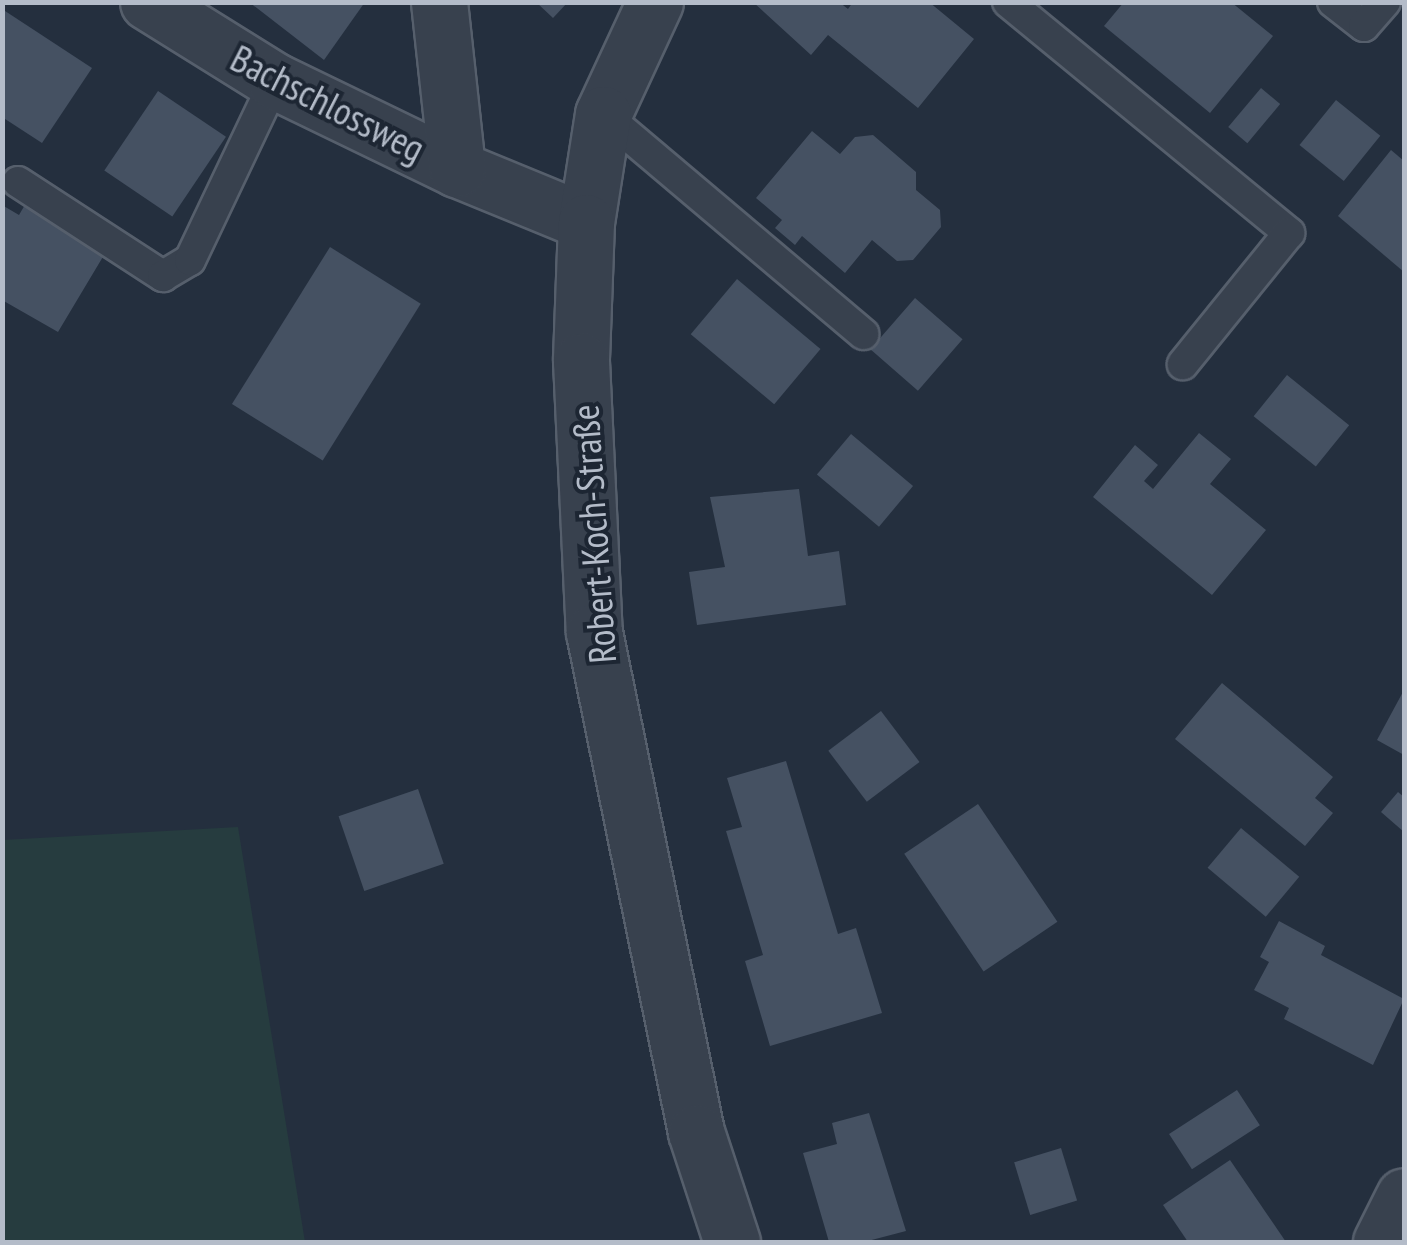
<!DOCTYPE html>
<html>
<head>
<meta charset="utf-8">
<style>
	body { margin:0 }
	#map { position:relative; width:1407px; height:1245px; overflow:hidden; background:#242f3e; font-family:"PT Sans Narrow",sans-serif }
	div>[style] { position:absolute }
	.green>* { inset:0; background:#263c3f }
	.building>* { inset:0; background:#455162; transform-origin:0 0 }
	.roads { filter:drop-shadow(2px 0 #565f6c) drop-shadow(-2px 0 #565f6c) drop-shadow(0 2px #565f6c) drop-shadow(0 -2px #565f6c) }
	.service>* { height:30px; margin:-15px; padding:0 15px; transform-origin:15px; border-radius:15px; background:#38414e }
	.minor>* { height:55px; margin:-27.5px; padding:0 27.5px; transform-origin:27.5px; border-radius:27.5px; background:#38414e }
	span { translate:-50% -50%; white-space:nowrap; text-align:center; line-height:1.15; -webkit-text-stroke:8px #1d2633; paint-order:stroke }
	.street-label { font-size:38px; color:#b4bcc9 }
	.frame { position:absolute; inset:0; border:5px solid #b4bcc9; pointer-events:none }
</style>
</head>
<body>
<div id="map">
	<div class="green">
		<div style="clip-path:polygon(238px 827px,305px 1242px,3px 1242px,3px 840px)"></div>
	</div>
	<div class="building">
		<div style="clip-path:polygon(249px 2px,365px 2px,324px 60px)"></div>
		<div style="clip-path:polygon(536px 2px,568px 2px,553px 18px)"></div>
		<div style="clip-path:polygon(753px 2px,839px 2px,848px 9px,853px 2px,929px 2px,974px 39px,918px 108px,828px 35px,811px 55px)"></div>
		<div style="clip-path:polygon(1124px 2px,1231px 2px,1273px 36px,1210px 113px,1104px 26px)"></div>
		<div style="clip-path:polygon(2px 9px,92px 68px,42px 143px,2px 117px)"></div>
		<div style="left:1261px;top:88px;width:25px;height:51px;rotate:40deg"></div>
		<div style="left:158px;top:91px;width:82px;height:96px;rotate:34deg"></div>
		<div style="left:1336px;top:100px;width:57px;height:58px;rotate:39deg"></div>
		<div style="clip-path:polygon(812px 131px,840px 154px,855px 137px,873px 135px,916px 172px,916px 190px,940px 210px,941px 227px,913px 260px,897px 261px,872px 240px,845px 273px,802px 236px,795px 245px,775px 228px,782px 220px,756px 198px)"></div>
		<div style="clip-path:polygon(1391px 150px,1404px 161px,1404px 272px,1338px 216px)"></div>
		<div style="clip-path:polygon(26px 203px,107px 250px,58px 332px,2px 300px,2px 205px,19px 215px)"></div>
		<div style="left:330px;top:247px;width:107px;height:185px;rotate:32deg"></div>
		<div style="left:737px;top:279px;width:109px;height:72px;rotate:40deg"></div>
		<div style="left:915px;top:298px;width:63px;height:68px;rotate:41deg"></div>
		<div style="left:1287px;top:375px;width:80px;height:53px;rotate:39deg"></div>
		<div style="clip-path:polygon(1199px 433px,1231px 459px,1210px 484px,1266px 530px,1212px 595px,1093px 497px,1135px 445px,1158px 465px,1144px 481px,1153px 489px)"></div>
		<div style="left:851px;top:434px;width:81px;height:53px;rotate:40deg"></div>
		<div style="clip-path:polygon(799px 489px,808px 556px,839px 551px,846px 605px,697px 625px,689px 572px,725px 567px,710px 497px)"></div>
		<div style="clip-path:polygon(1222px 683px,1333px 777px,1315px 798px,1333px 813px,1305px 846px,1175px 739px)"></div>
		<div style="clip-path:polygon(1404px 690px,1404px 755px,1377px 740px)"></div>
		<div style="left:881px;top:711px;width:64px;height:66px;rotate:53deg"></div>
		<div style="clip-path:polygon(786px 761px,838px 934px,856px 928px,882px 1013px,770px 1046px,745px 961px,763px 955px,726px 831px,742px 827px,727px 778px)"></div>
		<div style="left:418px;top:789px;width:79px;height:84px;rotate:71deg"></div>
		<div style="clip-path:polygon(1398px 792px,1404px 797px,1404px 832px,1381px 812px)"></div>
		<div style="left:978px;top:804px;width:142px;height:89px;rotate:56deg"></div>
		<div style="left:1241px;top:828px;width:76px;height:52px;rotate:40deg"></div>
		<div style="clip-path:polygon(1279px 921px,1325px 946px,1321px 955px,1404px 999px,1373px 1065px,1284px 1019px,1289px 1008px,1254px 990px,1269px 962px,1260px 957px)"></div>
		<div style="left:1237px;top:1090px;width:42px;height:81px;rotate:57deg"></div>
		<div style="clip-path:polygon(869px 1113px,906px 1231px,864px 1242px,829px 1242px,803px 1153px,837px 1144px,832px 1123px)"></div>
		<div style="left:1061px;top:1148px;width:55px;height:49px;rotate:73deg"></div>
		<div style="clip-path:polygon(1230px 1160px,1286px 1242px,1188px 1242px,1163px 1205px)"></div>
	</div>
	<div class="roads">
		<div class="service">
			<div style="left:1008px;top:2px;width:364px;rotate:39.4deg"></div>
			<div style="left:1289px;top:233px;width:169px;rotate:129deg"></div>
			<div style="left:1333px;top:2px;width:39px;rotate:38deg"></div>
			<div style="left:1364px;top:26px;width:32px;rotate:-49deg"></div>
			<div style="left:603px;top:114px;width:341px;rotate:40.2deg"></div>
			<div style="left:18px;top:182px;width:173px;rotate:33deg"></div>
			<div style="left:163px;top:276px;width:31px;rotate:-31deg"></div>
			<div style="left:190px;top:260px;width:198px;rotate:-64.6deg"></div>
		</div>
		<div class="minor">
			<div style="left:148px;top:2px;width:150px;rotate:31.9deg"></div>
			<div style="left:275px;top:81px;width:202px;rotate:25.8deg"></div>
			<div style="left:457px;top:169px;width:139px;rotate:22.3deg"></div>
			<div style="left:439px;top:2px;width:168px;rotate:83.8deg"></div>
			<div style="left:655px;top:2px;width:123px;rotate:114.9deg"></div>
			<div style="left:603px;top:114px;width:109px;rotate:98.9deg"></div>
			<div style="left:586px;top:222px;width:139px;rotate:92.1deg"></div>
			<div style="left:581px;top:361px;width:271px;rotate:87.3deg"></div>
			<div style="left:594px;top:632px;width:510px;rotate:78.47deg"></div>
			<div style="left:696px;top:1132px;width:116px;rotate:71.9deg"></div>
			<div style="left:1381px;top:1242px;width:51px;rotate:-63.4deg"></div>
		</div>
	</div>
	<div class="street-label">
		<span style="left:328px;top:103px;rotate:27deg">Bachschlossweg</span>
		<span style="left:593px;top:534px;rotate:-94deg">Robert-Koch-Straße</span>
	</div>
	<div class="frame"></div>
</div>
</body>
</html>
